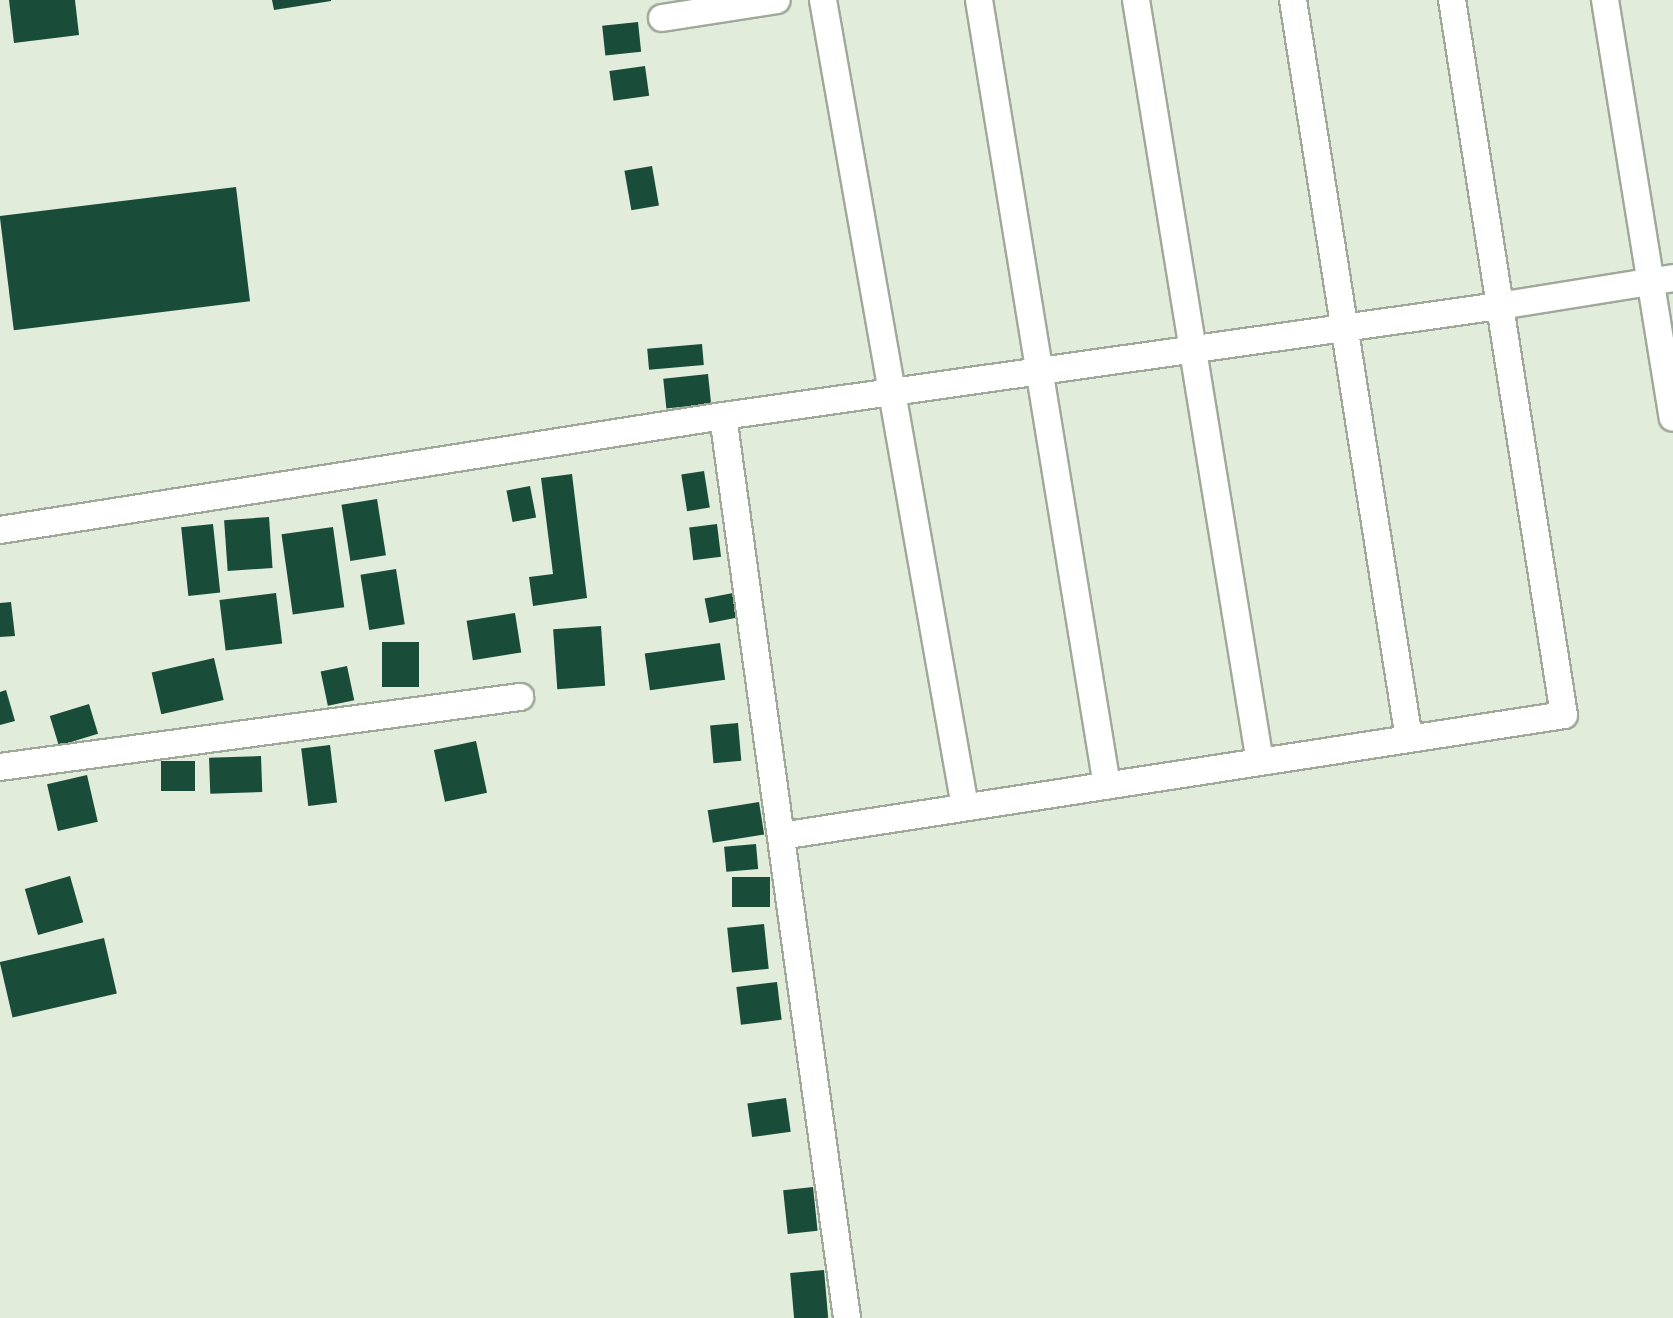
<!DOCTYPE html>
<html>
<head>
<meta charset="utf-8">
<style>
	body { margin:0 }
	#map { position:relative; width:1673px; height:1318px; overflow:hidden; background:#e2ecdb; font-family:Signika,sans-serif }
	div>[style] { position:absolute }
	.building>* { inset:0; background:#1a4d39; transform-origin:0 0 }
	.roads { filter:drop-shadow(2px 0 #a0a999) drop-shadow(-2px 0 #a0a999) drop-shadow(0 2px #a0a999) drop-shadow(0 -2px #a0a999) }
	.street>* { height:26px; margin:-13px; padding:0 13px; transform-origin:13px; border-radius:13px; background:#fff }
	span { translate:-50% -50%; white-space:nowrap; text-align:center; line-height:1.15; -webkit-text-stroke:6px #fff; paint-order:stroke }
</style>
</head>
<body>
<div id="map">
	<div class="building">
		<div style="clip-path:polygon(9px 0,75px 0,79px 35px,14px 43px)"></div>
		<div style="clip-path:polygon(272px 0,331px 0,331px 1px,274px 10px)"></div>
		<div style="left:638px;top:22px;width:30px;height:36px;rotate:84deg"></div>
		<div style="left:645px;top:66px;width:30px;height:36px;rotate:82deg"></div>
		<div style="left:652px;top:166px;width:40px;height:28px;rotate:80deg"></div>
		<div style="left:236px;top:187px;width:115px;height:238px;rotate:83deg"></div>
		<div style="left:702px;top:344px;width:21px;height:55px;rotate:85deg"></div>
		<div style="left:708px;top:374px;width:30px;height:45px;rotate:84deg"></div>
		<div style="left:704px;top:471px;width:37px;height:23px;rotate:81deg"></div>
		<div style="clip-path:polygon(572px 474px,587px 598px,533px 606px,529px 577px,553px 574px,541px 478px)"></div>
		<div style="left:530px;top:486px;width:32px;height:24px;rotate:79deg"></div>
		<div style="left:377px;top:499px;width:57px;height:36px;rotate:81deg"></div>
		<div style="left:269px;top:517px;width:51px;height:45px;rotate:86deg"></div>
		<div style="left:213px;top:524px;width:69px;height:32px;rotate:84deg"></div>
		<div style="left:717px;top:524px;width:33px;height:28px;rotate:83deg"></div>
		<div style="left:333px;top:527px;width:81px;height:52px;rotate:82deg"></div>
		<div style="left:396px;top:569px;width:56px;height:36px;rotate:81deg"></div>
		<div style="left:738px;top:592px;width:25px;height:34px;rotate:79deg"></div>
		<div style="left:276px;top:593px;width:51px;height:57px;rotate:83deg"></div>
		<div style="clip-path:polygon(11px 602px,15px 636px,0 637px,0 603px)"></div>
		<div style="left:515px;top:613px;width:40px;height:49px;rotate:81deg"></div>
		<div style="left:601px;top:626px;width:60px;height:48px;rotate:86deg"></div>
		<div style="left:382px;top:642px;width:37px;height:45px"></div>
		<div style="left:720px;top:643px;width:37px;height:76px;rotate:82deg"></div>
		<div style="left:214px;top:658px;width:43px;height:64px;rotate:77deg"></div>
		<div style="left:347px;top:666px;width:35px;height:27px;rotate:78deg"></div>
		<div style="clip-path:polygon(6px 690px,15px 721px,0 725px,0 692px)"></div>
		<div style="left:89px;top:704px;width:31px;height:41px;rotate:73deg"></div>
		<div style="left:738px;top:723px;width:38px;height:28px;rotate:85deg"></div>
		<div style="left:476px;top:741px;width:53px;height:43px;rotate:78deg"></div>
		<div style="left:330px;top:745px;width:58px;height:29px;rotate:83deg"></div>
		<div style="left:261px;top:756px;width:36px;height:52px;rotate:88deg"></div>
		<div style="left:161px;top:761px;width:34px;height:30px"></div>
		<div style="left:87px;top:775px;width:48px;height:41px;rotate:77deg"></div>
		<div style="left:759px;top:802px;width:33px;height:52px;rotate:81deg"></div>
		<div style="left:756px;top:844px;width:25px;height:32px;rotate:85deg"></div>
		<div style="left:70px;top:876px;width:48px;height:47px;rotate:74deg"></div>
		<div style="left:770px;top:877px;width:30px;height:38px;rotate:90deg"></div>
		<div style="left:764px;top:924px;width:45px;height:37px;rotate:84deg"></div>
		<div style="left:104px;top:938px;width:57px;height:107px;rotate:77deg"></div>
		<div style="left:777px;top:982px;width:38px;height:41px;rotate:83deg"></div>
		<div style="left:786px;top:1098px;width:34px;height:39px;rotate:82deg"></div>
		<div style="left:813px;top:1187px;width:44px;height:30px;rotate:84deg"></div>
		<div style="left:824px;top:1270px;width:48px;height:34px;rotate:85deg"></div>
	</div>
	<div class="roads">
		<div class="street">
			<div style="left:823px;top:0;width:819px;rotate:80.02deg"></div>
			<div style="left:979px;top:0;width:796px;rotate:80.75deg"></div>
			<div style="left:1136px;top:0;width:772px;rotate:80.76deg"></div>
			<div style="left:1293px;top:0;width:748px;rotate:81.08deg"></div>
			<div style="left:1605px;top:0;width:423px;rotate:80.8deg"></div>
			<div style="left:662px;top:18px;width:116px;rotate:-8.9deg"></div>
			<div style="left:723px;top:416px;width:910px;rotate:82.17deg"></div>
			<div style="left:0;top:530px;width:732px;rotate:-8.96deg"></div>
			<div style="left:723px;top:416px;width:784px;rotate:-8.07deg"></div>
			<div style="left:1499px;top:306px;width:176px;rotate:-9.1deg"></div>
			<div style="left:0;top:767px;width:525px;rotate:-7.67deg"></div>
			<div style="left:781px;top:836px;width:792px;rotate:-8.78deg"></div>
			<div style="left:1564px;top:715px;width:724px;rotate:-98.9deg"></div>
		</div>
	</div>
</div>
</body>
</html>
